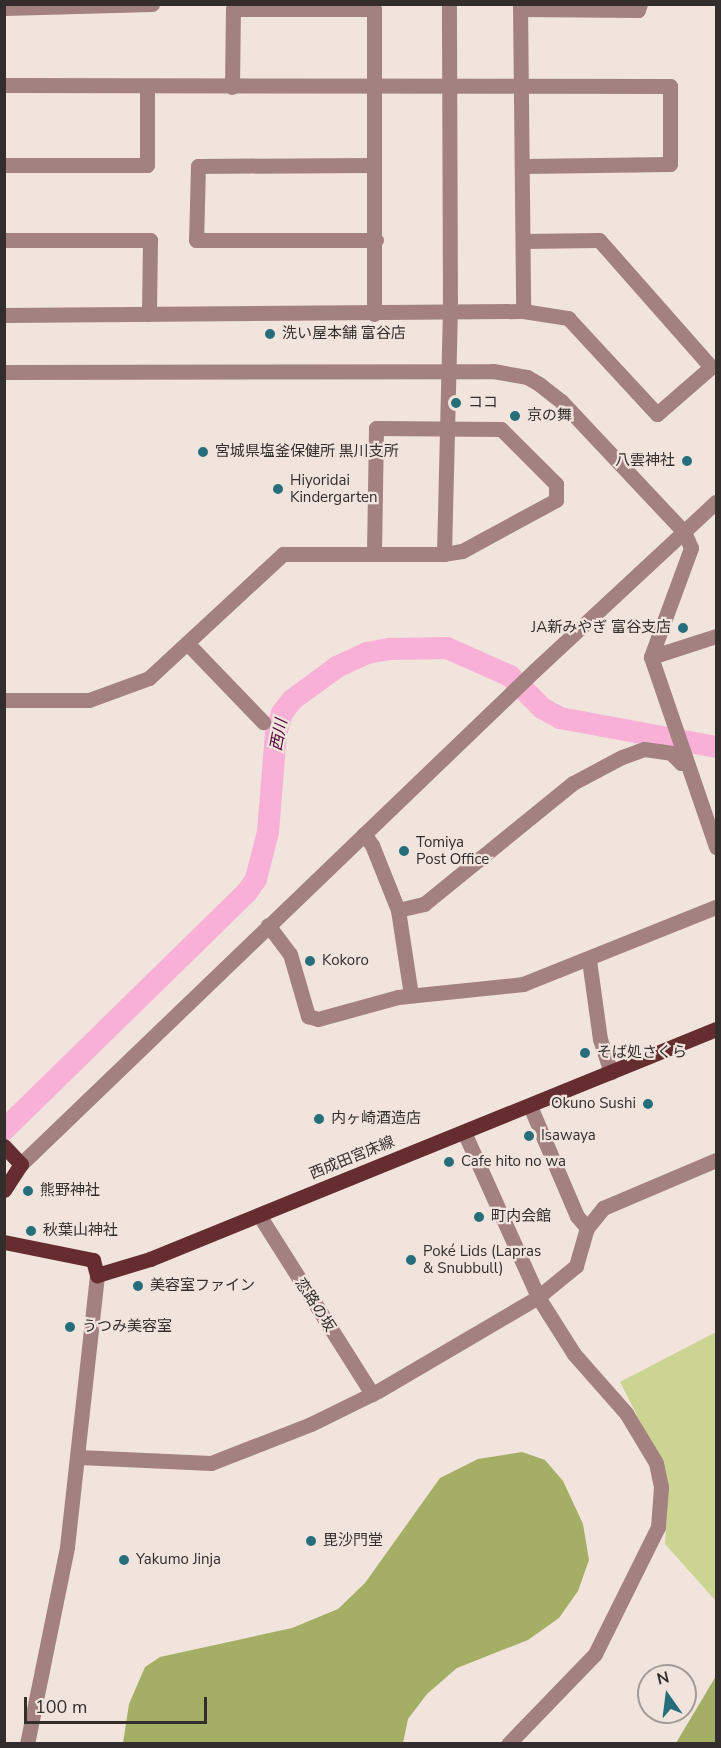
<!DOCTYPE html>
<html>
<head>
<meta charset="utf-8">
<style>
	body { margin:0 }
	#map { position:relative; width:721px; height:1748px; overflow:hidden; background:#f0e4dd; font-family:"Nunito Sans","Noto Sans JP",sans-serif }
	div>[style] { position:absolute }
	.green>* { inset:0; background:#cbd490 }
	.forest>* { inset:0; background:#a4ae64 }
	.river>* { height:22px; margin:-11px; padding:0 11px; transform-origin:11px; border-radius:11px; background:#f8b0d6 }
	.minor>* { height:15px; margin:-7.5px; padding:0 7.5px; transform-origin:7.5px; border-radius:7.5px; background:#a48181 }
	.major>* { height:15px; margin:-7.5px; padding:0 7.5px; transform-origin:7.5px; border-radius:7.5px; background:#662d30 }
	.dots>* { width:16px; height:16px; translate:-50% -50%; box-sizing:border-box; border:3px solid #f0e4dd; border-radius:50% }
	span { translate:-50% -50%; white-space:nowrap; text-align:center; line-height:1.15; -webkit-text-stroke:4.5px #f0e4dd; paint-order:stroke }
	.poi-label { font-size:15px; color:#332e2c }
	.left { translate:0 -50%; text-align:left }
	.right { translate:-100% -50%; text-align:right }
	.street-label { font-size:15px; color:#332e2c }
	.water-label { font-size:16px; color:#530039; font-style:italic }
	.frame { position:absolute; inset:0; border:6px solid #332e2c; pointer-events:none }
	.north { position:absolute; left:637px; top:1664px; width:60px; height:60px; box-sizing:border-box; background:#f0e4dd; border:2px solid #a49b96; border-radius:50%; rotate:346deg; font-size:16px; font-weight:700; line-height:24px; text-align:center; color:#332e2c }
	.north::after { content:''; display:block; margin:auto; width:21px; height:27px; background:#276e7b; clip-path:polygon(50% 0,100% 100%,50% 72%,0 100%) }
	.scale { position:absolute; left:24px; top:1697px; width:183px; height:27px; box-sizing:border-box; border:3px solid #332e2c; border-top:0; padding-left:8px; font-size:18px; line-height:21px; white-space:nowrap; color:#332e2c; -webkit-text-stroke:4px #f0e4dd; paint-order:stroke }
</style>
</head>
<body>
<div id="map">
	<div class="green">
		<div style="clip-path:polygon(716px 1332px,716px 1601px,665px 1544px,667px 1516px,661px 1462px,620px 1382px)"></div>
	</div>
	<div class="forest">
		<div style="clip-path:polygon(522px 1452px,545px 1460px,563px 1481px,583px 1524px,589px 1560px,578px 1591px,559px 1618px,528px 1640px,457px 1668px,427px 1694px,408px 1719px,403px 1743px,123px 1743px,129px 1704px,145px 1667px,160px 1657px,292px 1628px,338px 1609px,365px 1583px,440px 1478px,478px 1459px)"></div>
		<div style="clip-path:polygon(716px 1676px,716px 1743px,676px 1743px)"></div>
	</div>
	<div class="river">
		<div style="left:4px;top:1130px;width:340px;rotate:-44.4deg"></div>
		<div style="left:247px;top:892px;width:16px;rotate:-55deg"></div>
		<div style="left:256px;top:879px;width:49px;rotate:-75.7deg"></div>
		<div style="left:268px;top:832px;width:99px;rotate:-85.4deg"></div>
		<div style="left:276px;top:733px;width:21px;rotate:-73deg"></div>
		<div style="left:282px;top:713px;width:16px;rotate:-52deg"></div>
		<div style="left:292px;top:700px;width:56px;rotate:-36.3deg"></div>
		<div style="left:337px;top:667px;width:33px;rotate:-25deg"></div>
		<div style="left:367px;top:653px;width:22px;rotate:-10deg"></div>
		<div style="left:389px;top:649px;width:58px;rotate:-1deg"></div>
		<div style="left:447px;top:648px;width:69px;rotate:24deg"></div>
		<div style="left:510px;top:676px;width:45px;rotate:45deg"></div>
		<div style="left:542px;top:708px;width:21px;rotate:29deg"></div>
		<div style="left:560px;top:718px;width:159px;rotate:10.5deg"></div>
	</div>
	<div class="minor">
		<div style="left:520px;top:4px;width:307px;rotate:89.4deg"></div>
		<div style="left:4px;top:8px;width:148px;rotate:-1.5deg"></div>
		<div style="left:520px;top:9px;width:118px;rotate:0.5deg"></div>
		<div style="left:638px;top:10px;width:6px;rotate:-72deg"></div>
		<div style="left:4px;top:85px;width:666px;rotate:0.09deg"></div>
		<div style="left:670px;top:86px;width:78px;rotate:90deg"></div>
		<div style="left:670px;top:164px;width:146px;rotate:179.2deg"></div>
		<div style="left:232px;top:87px;width:78px;rotate:-89.3deg"></div>
		<div style="left:233px;top:9px;width:141px"></div>
		<div style="left:374px;top:9px;width:305px;rotate:90deg"></div>
		<div style="left:4px;top:165px;width:143px"></div>
		<div style="left:147px;top:165px;width:79px;rotate:-90deg"></div>
		<div style="left:373px;top:165px;width:175px;rotate:179.7deg"></div>
		<div style="left:198px;top:166px;width:74px;rotate:91.5deg"></div>
		<div style="left:196px;top:240px;width:180px"></div>
		<div style="left:4px;top:240px;width:146px"></div>
		<div style="left:150px;top:240px;width:74px;rotate:90.8deg"></div>
		<div style="left:4px;top:315px;width:519px;rotate:-0.44deg"></div>
		<div style="left:523px;top:311px;width:46px;rotate:8.8deg"></div>
		<div style="left:568px;top:318px;width:131px;rotate:47.2deg"></div>
		<div style="left:657px;top:414px;width:72px;rotate:-41deg"></div>
		<div style="left:711px;top:367px;width:169px;rotate:-131.4deg"></div>
		<div style="left:599px;top:240px;width:76px;rotate:179.2deg"></div>
		<div style="left:4px;top:372px;width:489px;rotate:-0.1deg"></div>
		<div style="left:493px;top:371px;width:35px;rotate:10deg"></div>
		<div style="left:527px;top:377px;width:14px;rotate:30deg"></div>
		<div style="left:539px;top:384px;width:28px;rotate:38deg"></div>
		<div style="left:561px;top:401px;width:180px;rotate:46.8deg"></div>
		<div style="left:684px;top:532px;width:17px;rotate:66deg"></div>
		<div style="left:691px;top:548px;width:116px;rotate:110.2deg"></div>
		<div style="left:651px;top:657px;width:201px;rotate:71.1deg"></div>
		<div style="left:374px;top:554px;width:126px;rotate:-89.1deg"></div>
		<div style="left:376px;top:428px;width:125px;rotate:0.5deg"></div>
		<div style="left:501px;top:429px;width:78px;rotate:45deg"></div>
		<div style="left:556px;top:484px;width:16px;rotate:90deg"></div>
		<div style="left:556px;top:500px;width:107px;rotate:151.5deg"></div>
		<div style="left:462px;top:551px;width:18px;rotate:171deg"></div>
		<div style="left:187px;top:643px;width:110px;rotate:46.1deg"></div>
		<div style="left:651px;top:657px;width:68px;rotate:-17.9deg"></div>
		<div style="left:4px;top:700px;width:85px"></div>
		<div style="left:89px;top:700px;width:64px;rotate:-20.1deg"></div>
		<div style="left:149px;top:678px;width:183px;rotate:-42.8deg"></div>
		<div style="left:283px;top:554px;width:161px"></div>
		<div style="left:444px;top:554px;width:241px;rotate:-88.6deg"></div>
		<div style="left:450px;top:313px;width:309px;rotate:-90.2deg"></div>
		<div style="left:364px;top:834px;width:14px;rotate:54deg"></div>
		<div style="left:372px;top:845px;width:70px;rotate:68.2deg"></div>
		<div style="left:398px;top:910px;width:86px;rotate:81.3deg"></div>
		<div style="left:398px;top:910px;width:27px;rotate:-13deg"></div>
		<div style="left:424px;top:904px;width:192px;rotate:-39.1deg"></div>
		<div style="left:573px;top:783px;width:55px;rotate:-28deg"></div>
		<div style="left:622px;top:757px;width:23px;rotate:-20deg"></div>
		<div style="left:644px;top:749px;width:27px;rotate:8deg"></div>
		<div style="left:671px;top:753px;width:14px;rotate:45deg"></div>
		<div style="left:681px;top:763px;width:5px;rotate:-11deg"></div>
		<div style="left:268px;top:925px;width:36px;rotate:53deg"></div>
		<div style="left:290px;top:954px;width:65px;rotate:73.8deg"></div>
		<div style="left:308px;top:1016px;width:10px;rotate:17deg"></div>
		<div style="left:318px;top:1019px;width:83px;rotate:-15.4deg"></div>
		<div style="left:398px;top:997px;width:126px;rotate:-5.9deg"></div>
		<div style="left:523px;top:984px;width:208px;rotate:-21.8deg"></div>
		<div style="left:589px;top:960px;width:80px;rotate:82.1deg"></div>
		<div style="left:600px;top:1039px;width:35px;rotate:72deg"></div>
		<div style="left:530px;top:1106px;width:120px;rotate:66.9deg"></div>
		<div style="left:577px;top:1216px;width:16px;rotate:50deg"></div>
		<div style="left:464px;top:1132px;width:181px;rotate:65.8deg"></div>
		<div style="left:538px;top:1297px;width:67px;rotate:57.7deg"></div>
		<div style="left:574px;top:1354px;width:79px;rotate:48.6deg"></div>
		<div style="left:626px;top:1413px;width:58px;rotate:59deg"></div>
		<div style="left:656px;top:1463px;width:25px;rotate:78deg"></div>
		<div style="left:661px;top:1487px;width:40px;rotate:94.3deg"></div>
		<div style="left:658px;top:1527px;width:142px;rotate:116.4deg"></div>
		<div style="left:595px;top:1654px;width:125px;rotate:134deg"></div>
		<div style="left:21px;top:1164px;width:713px;rotate:-43.86deg"></div>
		<div style="left:535px;top:670px;width:247px;rotate:-42.9deg"></div>
		<div style="left:259px;top:1215px;width:212px;rotate:57.7deg"></div>
		<div style="left:79px;top:1457px;width:132px;rotate:2.6deg"></div>
		<div style="left:211px;top:1463px;width:107px;rotate:-21.3deg"></div>
		<div style="left:311px;top:1424px;width:75px;rotate:-26.2deg"></div>
		<div style="left:378px;top:1391px;width:186px;rotate:-30.4deg"></div>
		<div style="left:538px;top:1297px;width:49px;rotate:-39.2deg"></div>
		<div style="left:576px;top:1266px;width:40px;rotate:-74deg"></div>
		<div style="left:587px;top:1228px;width:26px;rotate:-51deg"></div>
		<div style="left:603px;top:1208px;width:123px;rotate:-23deg"></div>
		<div style="left:27px;top:1744px;width:201px;rotate:-78.5deg"></div>
		<div style="left:67px;top:1547px;width:274px;rotate:-83.7deg"></div>
	</div>
	<div class="major">
		<div style="left:4px;top:1146px;width:25px;rotate:47deg"></div>
		<div style="left:21px;top:1164px;width:31px;rotate:123deg"></div>
		<div style="left:4px;top:1242px;width:91px;rotate:11.4deg"></div>
		<div style="left:93px;top:1260px;width:16px;rotate:75deg"></div>
		<div style="left:97px;top:1275px;width:55px;rotate:-16.8deg"></div>
		<div style="left:150px;top:1259px;width:611px;rotate:-22.11deg"></div>
	</div>
	<div class="dots">
		<div style="left:270px;top:334px;background:#276e7b"></div>
		<div style="left:456px;top:403px;background:#276e7b"></div>
		<div style="left:515px;top:416px;background:#276e7b"></div>
		<div style="left:203px;top:452px;background:#276e7b"></div>
		<div style="left:687px;top:461px;background:#276e7b"></div>
		<div style="left:278px;top:489px;background:#276e7b"></div>
		<div style="left:683px;top:628px;background:#276e7b"></div>
		<div style="left:404px;top:851px;background:#276e7b"></div>
		<div style="left:310px;top:961px;background:#276e7b"></div>
		<div style="left:585px;top:1053px;background:#276e7b"></div>
		<div style="left:648px;top:1104px;background:#276e7b"></div>
		<div style="left:319px;top:1119px;background:#276e7b"></div>
		<div style="left:529px;top:1136px;background:#276e7b"></div>
		<div style="left:449px;top:1162px;background:#276e7b"></div>
		<div style="left:28px;top:1191px;background:#276e7b"></div>
		<div style="left:479px;top:1217px;background:#276e7b"></div>
		<div style="left:31px;top:1231px;background:#276e7b"></div>
		<div style="left:411px;top:1260px;background:#276e7b"></div>
		<div style="left:138px;top:1286px;background:#276e7b"></div>
		<div style="left:70px;top:1327px;background:#276e7b"></div>
		<div style="left:311px;top:1541px;background:#276e7b"></div>
		<div style="left:124px;top:1560px;background:#276e7b"></div>
	</div>
	<div class="poi-label">
		<span class="left" style="left:282px;top:334px">洗い屋本舗 富谷店</span>
		<span class="left" style="left:468px;top:403px">ココ</span>
		<span class="left" style="left:527px;top:416px">京の舞</span>
		<span class="left" style="left:215px;top:452px">宮城県塩釜保健所 黒川支所</span>
		<span class="right" style="left:675px;top:461px">八雲神社</span>
		<span class="left" style="left:290px;top:489px">Hiyoridai<br>Kindergarten</span>
		<span class="right" style="left:671px;top:628px">JA新みやぎ 富谷支店</span>
		<span class="left" style="left:416px;top:851px">Tomiya<br>Post Office</span>
		<span class="left" style="left:322px;top:961px">Kokoro</span>
		<span class="left" style="left:597px;top:1053px">そば処さくら</span>
		<span class="right" style="left:636px;top:1104px">Okuno Sushi</span>
		<span class="left" style="left:331px;top:1119px">内ヶ崎酒造店</span>
		<span class="left" style="left:541px;top:1136px">Isawaya</span>
		<span class="left" style="left:461px;top:1162px">Cafe hito no wa</span>
		<span class="left" style="left:40px;top:1191px">熊野神社</span>
		<span class="left" style="left:491px;top:1217px">町内会館</span>
		<span class="left" style="left:43px;top:1231px">秋葉山神社</span>
		<span class="left" style="left:423px;top:1260px">Poké Lids (Lapras<br>&amp; Snubbull)</span>
		<span class="left" style="left:150px;top:1286px">美容室ファイン</span>
		<span class="left" style="left:82px;top:1327px">うつみ美容室</span>
		<span class="left" style="left:323px;top:1541px">毘沙門堂</span>
		<span class="left" style="left:136px;top:1560px">Yakumo Jinja</span>
	</div>
	<div class="street-label">
		<span style="left:352px;top:1158px;rotate:-22deg">西成田宮床線</span>
		<span style="left:315px;top:1305px;rotate:57deg">恋路の坂</span>
	</div>
	<div class="water-label">
		<span style="left:279px;top:735px;rotate:-79deg">西川</span>
	</div>
	<div class="frame"></div>
	<div class="north">N</div>
	<div class="scale">100 m</div>
</div>
</body>
</html>
